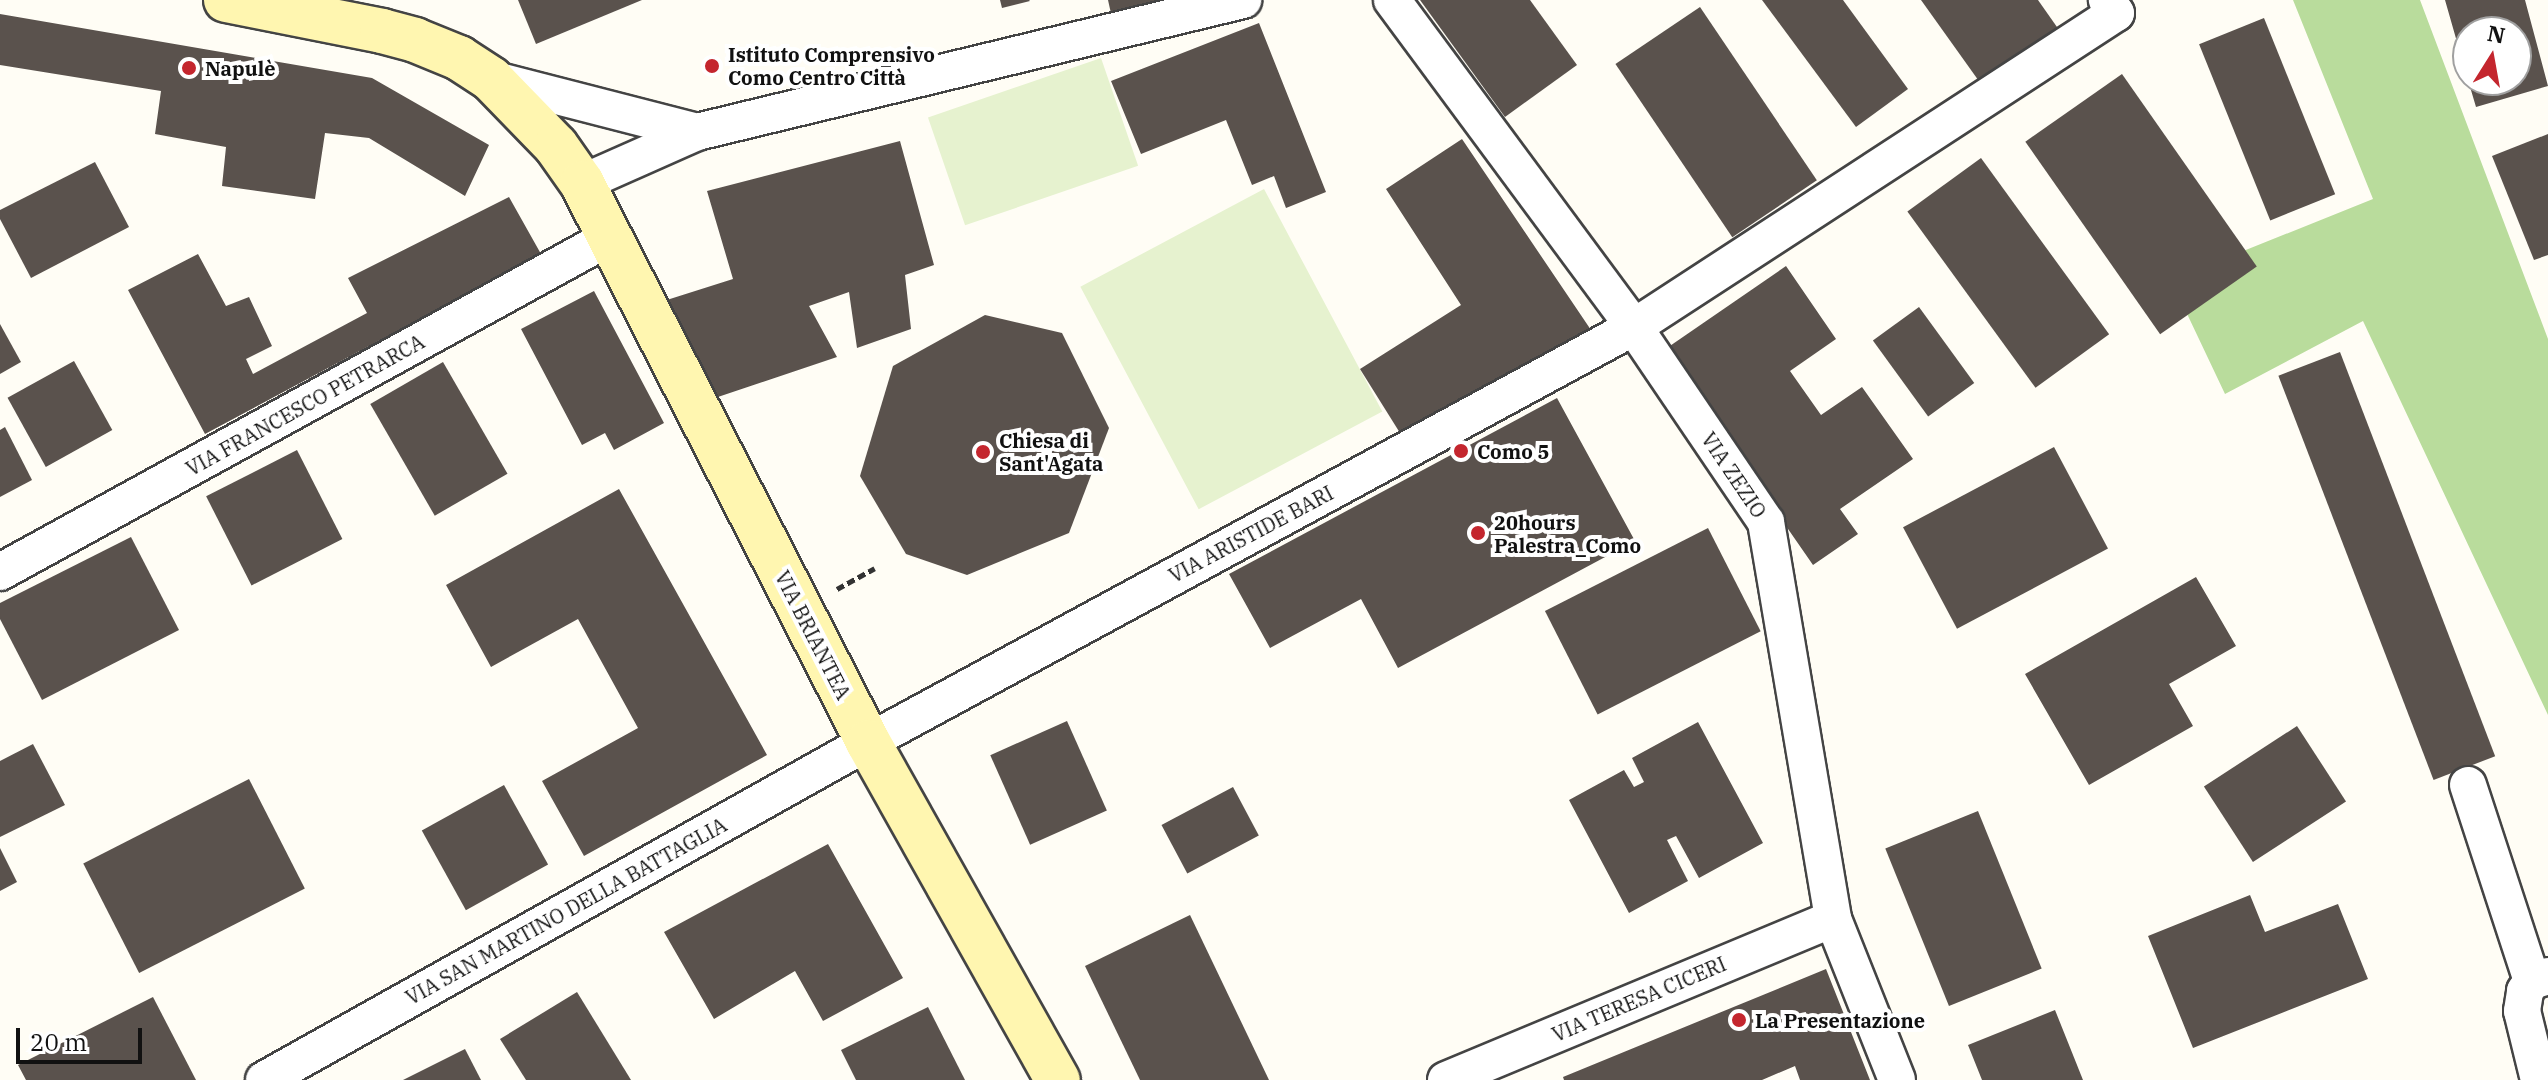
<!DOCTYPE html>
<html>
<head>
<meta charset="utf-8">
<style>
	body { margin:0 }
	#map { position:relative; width:2548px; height:1080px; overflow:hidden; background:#fffdf5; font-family:"IBM Plex Serif",serif }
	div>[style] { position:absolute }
	.forest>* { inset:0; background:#b9dc9c }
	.pitch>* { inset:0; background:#e6f2cf; transform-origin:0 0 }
	.building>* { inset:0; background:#5a524d; transform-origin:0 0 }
	.path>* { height:5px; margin-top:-2.5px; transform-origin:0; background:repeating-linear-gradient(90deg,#333 0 8px,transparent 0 12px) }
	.roads { filter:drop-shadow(2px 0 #444) drop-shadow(-2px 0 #444) drop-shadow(0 2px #444) drop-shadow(0 -2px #444) }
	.minor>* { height:36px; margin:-18px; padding:0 18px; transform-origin:18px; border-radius:18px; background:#fff }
	.secondary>* { height:44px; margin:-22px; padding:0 22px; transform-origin:22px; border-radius:22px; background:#fff6b0 }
	.dots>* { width:22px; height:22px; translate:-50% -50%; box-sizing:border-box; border:4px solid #fff; border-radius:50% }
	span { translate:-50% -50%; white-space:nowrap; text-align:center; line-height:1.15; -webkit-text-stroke:8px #fff; paint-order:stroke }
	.poi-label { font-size:20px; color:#111; font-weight:700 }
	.left { translate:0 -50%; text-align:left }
	.street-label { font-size:20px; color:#111 }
	.north { position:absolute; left:2452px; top:16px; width:80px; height:80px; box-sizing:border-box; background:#fff; border:2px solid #a0a0a0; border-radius:50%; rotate:11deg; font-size:22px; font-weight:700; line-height:32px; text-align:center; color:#111 }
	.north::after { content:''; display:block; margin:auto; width:28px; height:36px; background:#c4262e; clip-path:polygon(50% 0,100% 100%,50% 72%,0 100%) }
	.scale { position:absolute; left:16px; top:1028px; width:126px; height:36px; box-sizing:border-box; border:4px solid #111; border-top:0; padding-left:10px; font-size:24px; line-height:28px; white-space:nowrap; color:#111; -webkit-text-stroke:6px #fff; paint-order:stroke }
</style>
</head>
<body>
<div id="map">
	<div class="forest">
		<div style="clip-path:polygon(2293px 0,2420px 0,2548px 339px,2548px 715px,2363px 321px,2225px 394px,2171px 280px,2373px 199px)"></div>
	</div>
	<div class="pitch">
		<div style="left:1101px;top:58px;width:114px;height:183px;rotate:71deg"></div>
		<div style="left:1264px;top:189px;width:252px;height:208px;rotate:62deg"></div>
	</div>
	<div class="building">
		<div style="clip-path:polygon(518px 0,642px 0,536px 44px)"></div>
		<div style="clip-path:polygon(1000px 0,1029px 0,1030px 1px,1002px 8px)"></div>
		<div style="clip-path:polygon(1108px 0,1177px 0,1112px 18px)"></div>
		<div style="clip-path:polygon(1420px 0,1530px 0,1577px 65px,1505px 117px)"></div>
		<div style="clip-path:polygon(1762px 0,1843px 0,1908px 89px,1856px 127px)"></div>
		<div style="clip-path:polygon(1921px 0,2038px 0,2064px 37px,1986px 91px)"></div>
		<div style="clip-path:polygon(2445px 0,2525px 0,2548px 86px,2476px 107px,2468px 80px,2516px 80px,2516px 32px,2468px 32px,2467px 77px)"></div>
		<div style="left:1700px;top:7px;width:209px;height:102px;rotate:56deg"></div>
		<div style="clip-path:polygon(0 14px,372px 78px,489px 145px,465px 196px,369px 138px,325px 133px,315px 199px,222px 186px,226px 147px,155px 134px,161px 91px,0 65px)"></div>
		<div style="left:2264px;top:18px;width:190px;height:70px;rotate:68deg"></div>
		<div style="clip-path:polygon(1259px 23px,1326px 192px,1286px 208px,1274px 176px,1252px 185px,1226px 120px,1141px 154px,1111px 81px)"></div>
		<div style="left:2122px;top:74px;width:235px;height:118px;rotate:55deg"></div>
		<div style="clip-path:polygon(2548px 134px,2548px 255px,2534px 260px,2492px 156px)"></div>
		<div style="clip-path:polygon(1462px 139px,1591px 330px,1405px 441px,1360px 369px,1461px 305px,1386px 189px)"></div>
		<div style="clip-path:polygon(900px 141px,934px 265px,905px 275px,911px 329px,857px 348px,849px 292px,809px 306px,837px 357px,703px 402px,651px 305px,733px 279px,707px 191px)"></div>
		<div style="left:1981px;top:158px;width:218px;height:91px;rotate:54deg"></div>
		<div style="clip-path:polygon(95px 162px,129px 227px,31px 278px,0 219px,0 210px)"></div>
		<div style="clip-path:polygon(509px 197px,541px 254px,205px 434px,128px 290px,198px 254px,226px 306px,249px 297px,272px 346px,246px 359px,253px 374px,367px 313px,348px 278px)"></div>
		<div style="clip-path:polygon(1786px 266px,1836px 339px,1790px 371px,1821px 415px,1862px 387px,1913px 459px,1840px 509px,1858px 534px,1813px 565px,1664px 350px)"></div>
		<div style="clip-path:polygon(594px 291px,664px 423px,614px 450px,605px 433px,582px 445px,521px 329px)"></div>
		<div style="left:1919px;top:307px;width:94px;height:57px;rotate:54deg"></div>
		<div style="clip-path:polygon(985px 315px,1062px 333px,1109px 428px,1069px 533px,967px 575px,906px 554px,860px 476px,893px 366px)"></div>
		<div style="clip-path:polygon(0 324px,21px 362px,0 374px)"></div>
		<div style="left:2340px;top:352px;width:433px;height:66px;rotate:69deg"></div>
		<div style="left:74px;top:361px;width:79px;height:76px;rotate:61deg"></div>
		<div style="left:443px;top:362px;width:129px;height:84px;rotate:60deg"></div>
		<div style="clip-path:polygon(1557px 398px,1635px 541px,1398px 668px,1361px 599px,1270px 648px,1229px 574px)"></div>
		<div style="clip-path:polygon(5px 427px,32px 480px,0 497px,0 430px)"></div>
		<div style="left:2054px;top:447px;width:115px;height:171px;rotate:62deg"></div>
		<div style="left:297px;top:450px;width:100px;height:102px;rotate:63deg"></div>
		<div style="clip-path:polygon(619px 489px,767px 755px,584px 856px,542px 781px,638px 728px,578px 619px,491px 667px,446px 585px)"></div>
		<div style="left:1708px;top:528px;width:116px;height:183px;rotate:63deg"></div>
		<div style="clip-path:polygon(131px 537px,179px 630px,42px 700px,0 619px,0 603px)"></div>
		<div style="clip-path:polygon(2196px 577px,2236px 646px,2169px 684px,2193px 726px,2089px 785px,2025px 674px)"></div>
		<div style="left:1067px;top:721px;width:98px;height:84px;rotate:66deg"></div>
		<div style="clip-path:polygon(1698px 722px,1763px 843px,1699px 878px,1676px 836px,1667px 840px,1688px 881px,1629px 913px,1569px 800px,1624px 770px,1634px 787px,1644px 782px,1632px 758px)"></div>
		<div style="left:2297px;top:726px;width:90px;height:111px;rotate:57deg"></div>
		<div style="clip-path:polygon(33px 744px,65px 805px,0 837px,0 761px)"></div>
		<div style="left:249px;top:779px;width:123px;height:186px;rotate:63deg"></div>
		<div style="left:504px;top:785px;width:91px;height:94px;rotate:61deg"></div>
		<div style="left:1233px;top:787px;width:55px;height:81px;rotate:62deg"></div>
		<div style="left:1978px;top:811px;width:170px;height:100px;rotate:68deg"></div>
		<div style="clip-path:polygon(828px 844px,903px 978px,823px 1021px,795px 971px,714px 1019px,664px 932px)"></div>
		<div style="clip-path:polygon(0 848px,17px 882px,0 891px)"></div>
		<div style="clip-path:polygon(2250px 895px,2265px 932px,2338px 904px,2368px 979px,2193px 1048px,2148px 936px)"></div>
		<div style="clip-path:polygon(1190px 915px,1269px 1080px,1140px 1080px,1085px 966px)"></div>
		<div style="clip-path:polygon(1826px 969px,1870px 1080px,1800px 1080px,1795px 1066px,1762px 1080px,1564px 1080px,1563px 1077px)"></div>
		<div style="clip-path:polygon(577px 992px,631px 1080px,526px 1080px,500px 1039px)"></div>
		<div style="clip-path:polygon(153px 997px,196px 1080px,26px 1080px,18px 1065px)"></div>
		<div style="clip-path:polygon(928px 1007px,965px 1080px,856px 1080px,841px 1050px)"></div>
		<div style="clip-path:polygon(2055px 1010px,2083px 1080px,1982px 1080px,1968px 1045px)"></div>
		<div style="clip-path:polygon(465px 1049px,481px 1080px,403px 1080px)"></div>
	</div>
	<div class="path">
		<div style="left:837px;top:589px;width:43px;rotate:-28.9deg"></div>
	</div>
	<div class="roads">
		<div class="minor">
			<div style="left:1392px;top:0;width:407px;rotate:53.5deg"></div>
			<div style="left:1634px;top:327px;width:235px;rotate:55.9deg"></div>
			<div style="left:1766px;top:522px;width:403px;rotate:80.4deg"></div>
			<div style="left:1833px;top:919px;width:173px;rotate:68.3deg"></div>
			<div style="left:491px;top:79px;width:213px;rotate:14.4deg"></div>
			<div style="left:697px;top:132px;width:562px;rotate:-13.59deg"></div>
			<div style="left:582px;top:183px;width:126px;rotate:-23.9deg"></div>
			<div style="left:0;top:572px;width:696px;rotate:-28.77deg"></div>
			<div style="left:2468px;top:785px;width:206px;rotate:71.9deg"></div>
			<div style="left:264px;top:1080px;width:692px;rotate:-29.23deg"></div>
			<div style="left:868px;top:742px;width:871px;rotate:-28.45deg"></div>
			<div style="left:1634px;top:327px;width:575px;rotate:-33.08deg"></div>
			<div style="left:2116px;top:13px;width:16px;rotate:-125deg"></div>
			<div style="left:1446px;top:1080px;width:419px;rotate:-22.6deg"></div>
			<div style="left:2539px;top:1080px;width:71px;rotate:-103.8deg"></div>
			<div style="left:2522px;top:1011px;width:20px;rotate:-81deg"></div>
			<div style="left:2525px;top:991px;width:12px;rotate:-55deg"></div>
			<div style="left:2532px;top:981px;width:17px;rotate:-17deg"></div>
		</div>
		<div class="secondary">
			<div style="left:226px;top:0;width:159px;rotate:11.2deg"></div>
			<div style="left:382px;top:31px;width:34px;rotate:15deg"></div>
			<div style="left:415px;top:40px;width:48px;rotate:22.2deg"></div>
			<div style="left:459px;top:58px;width:38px;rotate:33deg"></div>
			<div style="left:491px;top:79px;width:93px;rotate:45.9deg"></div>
			<div style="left:556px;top:146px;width:45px;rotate:54.9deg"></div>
			<div style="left:582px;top:183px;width:628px;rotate:62.9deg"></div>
			<div style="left:868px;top:742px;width:388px;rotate:60.7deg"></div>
		</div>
	</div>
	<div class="dots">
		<div style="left:712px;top:66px;background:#c4262e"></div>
		<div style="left:189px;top:68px;background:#c4262e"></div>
		<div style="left:1461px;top:451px;background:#c4262e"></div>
		<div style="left:983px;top:452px;background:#c4262e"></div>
		<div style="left:1478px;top:533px;background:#c4262e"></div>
		<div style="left:1739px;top:1020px;background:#c4262e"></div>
	</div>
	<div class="poi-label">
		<span class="left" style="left:728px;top:66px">Istituto Comprensivo<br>Como Centro Città</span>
		<span class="left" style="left:205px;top:68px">Napulè</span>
		<span class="left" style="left:999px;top:452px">Chiesa di<br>Sant'Agata</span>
		<span class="left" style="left:1477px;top:451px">Como 5</span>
		<span class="left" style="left:1494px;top:534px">20hours<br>Palestra_Como</span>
		<span class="left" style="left:1755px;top:1020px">La Presentazione</span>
	</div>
	<div class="street-label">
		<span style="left:305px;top:405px;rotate:-29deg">VIA FRANCESCO PETRARCA</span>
		<span style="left:1734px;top:475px;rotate:56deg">VIA ZEZIO</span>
		<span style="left:1251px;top:534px;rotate:-28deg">VIA ARISTIDE BARI</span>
		<span style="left:813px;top:635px;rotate:63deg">VIA BRIANTEA</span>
		<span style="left:566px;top:911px;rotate:-29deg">VIA SAN MARTINO DELLA BATTAGLIA</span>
		<span style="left:1639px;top:999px;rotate:-23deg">VIA TERESA CICERI</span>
	</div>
	<div class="north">N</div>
	<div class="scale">20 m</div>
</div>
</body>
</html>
